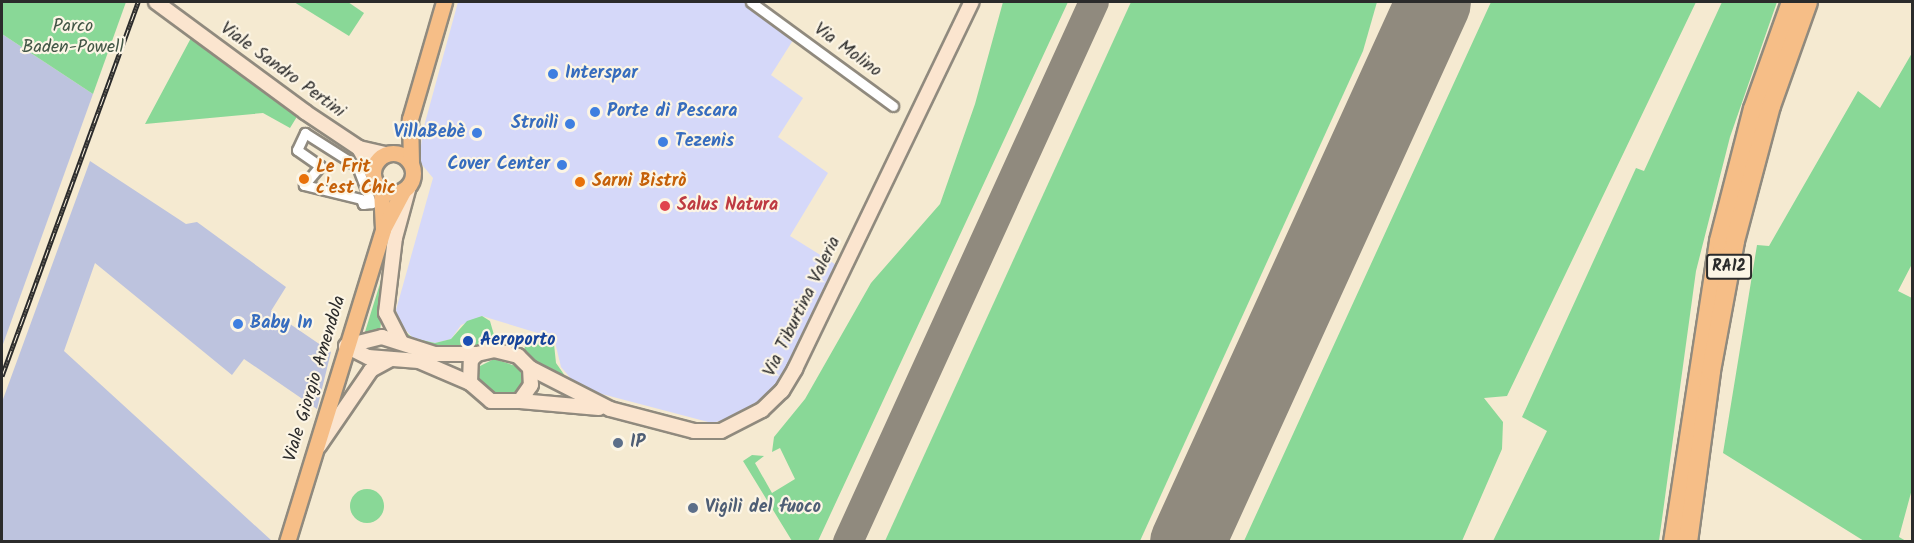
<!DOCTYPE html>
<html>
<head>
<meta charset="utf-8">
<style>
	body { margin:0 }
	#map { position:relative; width:1914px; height:543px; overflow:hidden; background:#f5ead1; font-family:Kalam,sans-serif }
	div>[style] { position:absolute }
	.built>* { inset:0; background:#d5d8f9 }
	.industrial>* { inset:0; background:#bdc3de }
	.green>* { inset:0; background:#89d897 }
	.round { border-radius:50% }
	.taxiway>* { height:30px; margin:-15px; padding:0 15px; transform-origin:15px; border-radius:15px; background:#908a7e }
	.runway>* { height:75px; margin:-37.5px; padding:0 37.5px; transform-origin:37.5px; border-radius:37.5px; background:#908a7e }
	.roads { filter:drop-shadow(2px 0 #908a7e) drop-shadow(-2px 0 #908a7e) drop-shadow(0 2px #908a7e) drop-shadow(0 -2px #908a7e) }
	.street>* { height:9px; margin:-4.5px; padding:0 4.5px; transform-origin:4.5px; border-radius:4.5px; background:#fff }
	.secondary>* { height:14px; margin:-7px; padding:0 7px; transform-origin:7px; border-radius:7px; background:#fbe5cf }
	.primary>* { height:15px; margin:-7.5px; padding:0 7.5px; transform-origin:7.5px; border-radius:7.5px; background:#f6be87 }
	.primary>.ring { margin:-7.5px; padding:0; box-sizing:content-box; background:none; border:15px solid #f6be87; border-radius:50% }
	.highway>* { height:18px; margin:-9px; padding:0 9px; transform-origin:9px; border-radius:9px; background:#f6be87 }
	.rail>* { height:5px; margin-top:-2.5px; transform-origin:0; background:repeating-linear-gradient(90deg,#fcf5e5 0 9px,#2b2b2b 0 18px); box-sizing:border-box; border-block:2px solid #2b2b2b }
	.dots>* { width:16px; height:16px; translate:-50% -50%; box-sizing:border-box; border:3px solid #fcf5e5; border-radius:50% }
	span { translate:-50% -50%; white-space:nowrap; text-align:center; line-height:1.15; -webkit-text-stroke:4.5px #fcf5e5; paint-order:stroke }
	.shield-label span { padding:2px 4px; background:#fcf5e5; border:2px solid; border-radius:4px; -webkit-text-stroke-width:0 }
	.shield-label { font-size:16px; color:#2b2b2b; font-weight:700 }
	.park-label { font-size:18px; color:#425646 }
	.street-label { font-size:18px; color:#2b2b2b }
	.shop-label { font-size:18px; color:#366cbe; font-weight:700 }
	.left { translate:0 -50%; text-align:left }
	.right { translate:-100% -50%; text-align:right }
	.food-label { font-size:18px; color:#c56008; font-weight:700 }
	.health-label { font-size:18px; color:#be3a42; font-weight:700 }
	.transit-label { font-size:18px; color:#164399; font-weight:700 }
	.service-label { font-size:18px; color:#4e5e75; font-weight:700 }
	.frame { position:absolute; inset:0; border:3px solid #2b2b2b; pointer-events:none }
</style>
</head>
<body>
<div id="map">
	<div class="built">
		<div style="clip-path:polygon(458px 2px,745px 2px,795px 37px,771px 75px,803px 98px,778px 137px,828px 173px,790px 236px,838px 266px,781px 382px,742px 415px,712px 423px,579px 388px,561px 367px,554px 338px,482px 316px,461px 325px,451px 339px,435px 343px,413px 338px,400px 324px,396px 310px,433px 178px,419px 161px,423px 130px)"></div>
	</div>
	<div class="industrial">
		<div style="clip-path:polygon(2px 34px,93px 94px,2px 347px)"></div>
		<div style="clip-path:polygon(90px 161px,186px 224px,197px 222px,286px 287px,271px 311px,331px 352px,317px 409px,244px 359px,232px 375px,95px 263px,64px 351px,272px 541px,2px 541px,2px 402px)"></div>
	</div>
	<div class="green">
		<div style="clip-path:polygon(2px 2px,126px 2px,93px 94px,2px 34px)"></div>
		<div style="clip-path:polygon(294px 2px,348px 2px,364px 13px,349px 36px)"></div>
		<div style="clip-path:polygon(1003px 2px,1068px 2px,818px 541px,792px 541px,743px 461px,752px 455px,764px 456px,755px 463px,772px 493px,795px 479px,780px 448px,772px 452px,774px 437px,805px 399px,871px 283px,940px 204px,975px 104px)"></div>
		<div style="clip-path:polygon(1131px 2px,1377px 2px,1363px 51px,1140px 541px,885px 541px)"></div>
		<div style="clip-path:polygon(1491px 2px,1696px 2px,1507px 396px,1484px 398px,1503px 422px,1502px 449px,1462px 541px,1244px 541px)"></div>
		<div style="clip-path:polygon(1722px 2px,1777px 2px,1730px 137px,1696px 271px,1659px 541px,1493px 541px,1547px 431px,1522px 417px,1636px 168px,1644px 171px)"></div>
		<div style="clip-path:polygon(191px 38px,298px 115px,290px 128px,263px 113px,145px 124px)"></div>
		<div style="clip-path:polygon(1912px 53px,1912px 264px,1898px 291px,1912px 298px,1912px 489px,1899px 537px,1906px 541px,1864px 541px,1723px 453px,1757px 245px,1769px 246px,1858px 91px,1880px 108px)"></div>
		<div style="clip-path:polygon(387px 261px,380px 332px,364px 335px)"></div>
		<div style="clip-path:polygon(482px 316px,490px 321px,494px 335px,486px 346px,426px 347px,413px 342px,398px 326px,413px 338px,435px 343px,451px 339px,467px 321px)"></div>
		<div style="clip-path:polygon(538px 336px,554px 344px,556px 363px,570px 383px,594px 395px,688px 422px,576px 391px,524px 356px,525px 344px)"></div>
		<div style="clip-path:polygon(494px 359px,519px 367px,523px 379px,517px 392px,495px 394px,479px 382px,478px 367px)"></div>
		<div class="round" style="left:350px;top:489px;width:34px;height:34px"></div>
	</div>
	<div class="taxiway">
		<div style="left:1408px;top:58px;width:59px;rotate:-73.1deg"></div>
		<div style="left:848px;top:542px;width:593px;rotate:-65.51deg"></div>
	</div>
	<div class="runway">
		<div style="left:1187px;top:542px;width:593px;rotate:-65.51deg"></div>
	</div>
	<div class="roads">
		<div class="street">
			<div style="left:751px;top:2px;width:176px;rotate:36.2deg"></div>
			<div style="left:305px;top:133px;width:62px;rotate:32.4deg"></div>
			<div style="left:357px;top:166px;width:40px;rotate:69deg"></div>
			<div style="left:371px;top:203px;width:8px;rotate:173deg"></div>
			<div style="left:363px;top:204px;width:5px;rotate:-112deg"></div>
			<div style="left:361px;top:199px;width:59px;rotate:-166.2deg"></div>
			<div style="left:304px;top:185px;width:25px;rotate:-50deg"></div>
			<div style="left:320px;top:166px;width:28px;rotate:-145deg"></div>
			<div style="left:297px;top:150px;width:19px;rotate:-65deg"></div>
		</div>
		<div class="secondary">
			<div style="left:156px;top:2px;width:185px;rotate:36.4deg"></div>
			<div style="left:305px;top:112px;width:65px;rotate:33.7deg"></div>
			<div style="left:359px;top:148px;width:28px;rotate:13deg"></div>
			<div style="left:359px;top:148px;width:29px;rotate:61deg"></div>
			<div style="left:401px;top:342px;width:33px;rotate:-117deg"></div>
			<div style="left:386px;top:313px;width:76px;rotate:-83.2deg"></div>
			<div style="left:395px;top:238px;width:54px;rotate:-74.9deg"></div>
			<div style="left:346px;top:346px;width:37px;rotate:-14deg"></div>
			<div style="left:382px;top:337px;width:56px;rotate:17.8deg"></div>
			<div style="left:435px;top:354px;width:42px"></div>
			<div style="left:346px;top:346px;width:25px;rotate:27deg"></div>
			<div style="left:368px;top:357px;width:51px;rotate:4.5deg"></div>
			<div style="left:419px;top:361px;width:56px;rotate:23.3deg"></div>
			<div style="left:494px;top:350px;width:25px;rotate:14deg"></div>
			<div style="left:518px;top:356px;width:17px;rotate:45deg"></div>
			<div style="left:530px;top:368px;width:17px;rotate:87deg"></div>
			<div style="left:531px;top:385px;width:19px;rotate:125deg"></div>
			<div style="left:520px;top:401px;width:29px;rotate:180deg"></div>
			<div style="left:491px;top:401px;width:28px;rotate:-139deg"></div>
			<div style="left:470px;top:383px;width:23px;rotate:-88deg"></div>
			<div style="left:471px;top:360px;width:8px;rotate:-45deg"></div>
			<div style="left:477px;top:354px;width:17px;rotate:-13deg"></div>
			<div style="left:530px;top:368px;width:90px;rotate:27.1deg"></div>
			<div style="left:610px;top:409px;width:87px;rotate:14.7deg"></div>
			<div style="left:694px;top:431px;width:27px"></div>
			<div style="left:721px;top:431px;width:46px;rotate:-27.1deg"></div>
			<div style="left:762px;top:410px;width:28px;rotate:-44deg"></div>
			<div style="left:782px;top:391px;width:26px;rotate:-59deg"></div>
			<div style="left:795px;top:369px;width:407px;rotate:-64.3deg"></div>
			<div style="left:520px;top:401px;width:79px;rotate:5.1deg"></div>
			<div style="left:319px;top:446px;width:92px;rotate:-55.6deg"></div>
			<div style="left:371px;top:370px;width:21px;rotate:-29deg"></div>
		</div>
		<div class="primary">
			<div class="ring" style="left:373px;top:153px;width:25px;height:25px"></div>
			<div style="left:411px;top:162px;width:43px;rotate:-91.3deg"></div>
			<div style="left:410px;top:119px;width:122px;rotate:-73.8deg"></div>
			<div style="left:381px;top:189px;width:40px;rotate:87.1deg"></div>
			<div style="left:287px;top:542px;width:327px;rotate:-72.9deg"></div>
			<div style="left:383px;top:229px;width:43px;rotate:-62.2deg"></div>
		</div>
		<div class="highway">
			<div style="left:1673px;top:542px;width:304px;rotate:-81.3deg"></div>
			<div style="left:1719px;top:241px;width:136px;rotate:-75.6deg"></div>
			<div style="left:1753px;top:109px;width:114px;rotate:-70.4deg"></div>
			<div style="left:1688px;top:542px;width:173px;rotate:-82.3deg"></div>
			<div style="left:1711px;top:371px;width:132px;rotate:-79.5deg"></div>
			<div style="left:1735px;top:241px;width:140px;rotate:-75.1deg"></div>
			<div style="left:1771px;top:106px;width:110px;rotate:-70.4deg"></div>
		</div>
	</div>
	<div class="rail">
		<div style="left:2px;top:376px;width:398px;rotate:-70deg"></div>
	</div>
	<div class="dots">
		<div style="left:553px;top:74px;background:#3f7fe0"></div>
		<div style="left:595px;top:112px;background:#3f7fe0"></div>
		<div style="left:570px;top:124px;background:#3f7fe0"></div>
		<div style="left:477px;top:133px;background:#3f7fe0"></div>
		<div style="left:663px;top:142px;background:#3f7fe0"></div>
		<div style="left:562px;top:165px;background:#3f7fe0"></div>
		<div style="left:304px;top:179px;background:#e8710a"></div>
		<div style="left:580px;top:182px;background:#e8710a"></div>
		<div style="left:665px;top:206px;background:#e0444e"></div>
		<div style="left:238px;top:324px;background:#3f7fe0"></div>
		<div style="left:468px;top:341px;background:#1a4fb4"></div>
		<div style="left:618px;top:443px;background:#5c6f8a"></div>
		<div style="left:693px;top:508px;background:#5c6f8a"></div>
	</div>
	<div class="shield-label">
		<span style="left:1729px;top:267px">RA12</span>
	</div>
	<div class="park-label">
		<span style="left:73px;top:38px">Parco<br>Baden-Powell</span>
	</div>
	<div class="street-label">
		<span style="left:847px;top:51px;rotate:36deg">Via Molino</span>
		<span style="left:282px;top:71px;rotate:36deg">Viale Sandro Pertini</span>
		<span style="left:803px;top:307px;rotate:-64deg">Via Tiburtina Valeria</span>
		<span style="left:316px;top:379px;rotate:-73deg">Viale Giorgio Amendola</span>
	</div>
	<div class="shop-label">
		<span class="left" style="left:565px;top:74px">Interspar</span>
		<span class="left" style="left:607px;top:112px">Porte di Pescara</span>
		<span class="right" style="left:558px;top:124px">Stroili</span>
		<span class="right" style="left:465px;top:133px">VillaBebè</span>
		<span class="left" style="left:675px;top:142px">Tezenis</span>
		<span class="right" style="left:550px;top:165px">Cover Center</span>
		<span class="left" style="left:250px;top:324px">Baby In</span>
	</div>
	<div class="food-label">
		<span class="left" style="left:316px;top:179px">Le Frit<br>c'est Chic</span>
		<span class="left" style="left:592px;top:182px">Sarni Bistrò</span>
	</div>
	<div class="health-label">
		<span class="left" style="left:677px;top:206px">Salus Natura</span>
	</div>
	<div class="transit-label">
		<span class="left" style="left:480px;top:341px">Aeroporto</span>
	</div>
	<div class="service-label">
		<span class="left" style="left:630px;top:443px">IP</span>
		<span class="left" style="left:705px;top:508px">Vigili del fuoco</span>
	</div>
	<div class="frame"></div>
</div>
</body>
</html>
